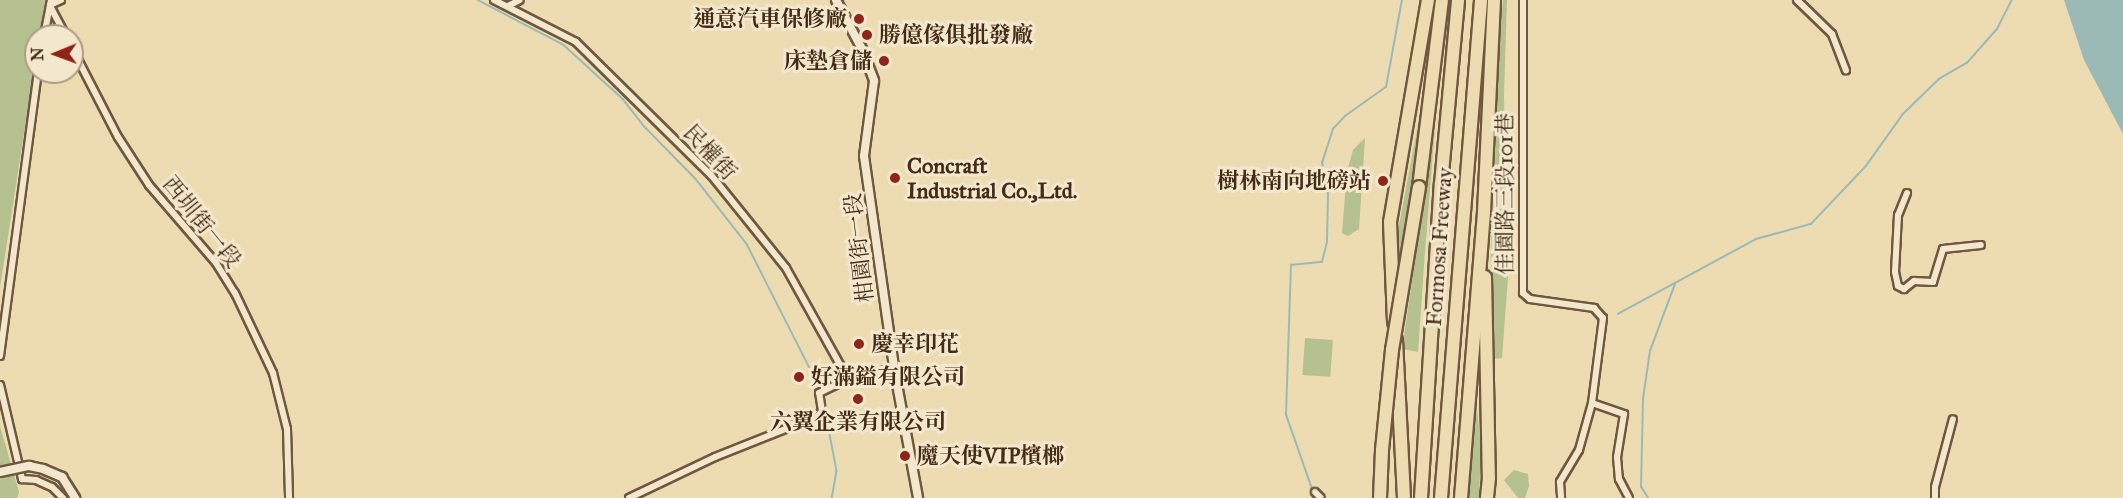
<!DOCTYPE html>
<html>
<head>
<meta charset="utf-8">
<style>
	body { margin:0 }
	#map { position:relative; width:2123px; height:498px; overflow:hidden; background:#eddcb2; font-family:"IM FELL Great Primer","Noto Serif TC",serif }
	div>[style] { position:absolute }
	.green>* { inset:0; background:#b5c18e; transform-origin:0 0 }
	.water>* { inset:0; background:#9bbab5 }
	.stream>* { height:1.5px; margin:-0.75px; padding:0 0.75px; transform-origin:0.75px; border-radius:0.75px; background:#9bbab5 }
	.roads { filter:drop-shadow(2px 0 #6f583e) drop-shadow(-2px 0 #6f583e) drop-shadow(0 2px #6f583e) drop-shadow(0 -2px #6f583e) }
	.minor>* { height:6px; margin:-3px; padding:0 3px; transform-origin:3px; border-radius:3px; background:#f3e8cd }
	.tertiary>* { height:8px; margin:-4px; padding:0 4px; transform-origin:4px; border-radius:4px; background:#f3e8cd }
	.motorway>* { height:12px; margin:-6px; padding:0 6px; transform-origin:6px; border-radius:6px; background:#eddcb2 }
	.bridges { filter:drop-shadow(2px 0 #6f583e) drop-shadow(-2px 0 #6f583e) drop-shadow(0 2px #6f583e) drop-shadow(0 -2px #6f583e) }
	.tertiary-bridge>* { height:8px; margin:-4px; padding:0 4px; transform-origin:4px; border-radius:4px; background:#f3e8cd }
	.motorway-bridge>* { height:12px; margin:-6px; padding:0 6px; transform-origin:6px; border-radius:6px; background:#eddcb2 }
	.dots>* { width:16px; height:16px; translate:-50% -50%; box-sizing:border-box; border:3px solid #f3e8cd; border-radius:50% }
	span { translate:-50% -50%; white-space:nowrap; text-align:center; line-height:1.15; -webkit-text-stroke:6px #f3e8cd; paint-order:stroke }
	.poi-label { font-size:22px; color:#452c18; font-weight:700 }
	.right { translate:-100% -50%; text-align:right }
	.left { translate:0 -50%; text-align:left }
	.street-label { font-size:22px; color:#452c18 }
	.north { position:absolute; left:24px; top:24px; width:60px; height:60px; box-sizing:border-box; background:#f3e8cd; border:2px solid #ad9d85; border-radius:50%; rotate:269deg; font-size:16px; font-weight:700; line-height:24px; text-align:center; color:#452c18 }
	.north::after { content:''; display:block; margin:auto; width:21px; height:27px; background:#8f2418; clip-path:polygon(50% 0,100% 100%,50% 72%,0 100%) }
</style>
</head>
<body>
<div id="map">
	<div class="green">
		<div style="clip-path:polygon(0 0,45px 0,39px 36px,36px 36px,36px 56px,0 288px)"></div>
		<div style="clip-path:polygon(1503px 0,1507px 0,1504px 96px,1508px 277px,1502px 358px,1494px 359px,1490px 318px,1491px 236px,1495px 178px,1496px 65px)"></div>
		<div style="clip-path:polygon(1430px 60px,1427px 108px,1397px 295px,1394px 252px)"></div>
		<div style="clip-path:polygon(1435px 128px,1425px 252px,1418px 352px,1402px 349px)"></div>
		<div style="clip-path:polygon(1365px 138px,1359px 229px,1348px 236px,1342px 233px,1347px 172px,1353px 150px)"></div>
		<div style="left:1305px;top:338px;width:28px;height:37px;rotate:4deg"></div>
		<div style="clip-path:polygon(1475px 393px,1481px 444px,1479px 498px,1466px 498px)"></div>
		<div style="clip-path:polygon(0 426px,19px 492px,17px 498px,0 498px)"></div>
		<div style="clip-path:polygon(1514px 470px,1528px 474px,1529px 486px,1525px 498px,1518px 498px,1504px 480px)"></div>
	</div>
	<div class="water">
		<div style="clip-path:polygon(2064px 0,2123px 0,2123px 134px,2084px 60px)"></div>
	</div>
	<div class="stream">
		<div style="left:478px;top:0;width:97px;rotate:27.6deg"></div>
		<div style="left:564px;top:45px;width:80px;rotate:42.5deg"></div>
		<div style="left:623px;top:99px;width:37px;rotate:52deg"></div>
		<div style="left:646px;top:128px;width:71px;rotate:45.6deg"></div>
		<div style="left:696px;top:179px;width:83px;rotate:51.9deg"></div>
		<div style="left:747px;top:244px;width:161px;rotate:63.1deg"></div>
		<div style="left:1618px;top:314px;width:157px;rotate:-28.5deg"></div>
		<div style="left:1756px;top:239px;width:57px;rotate:-15.3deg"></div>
		<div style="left:1811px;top:224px;width:80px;rotate:-46.5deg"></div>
		<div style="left:1866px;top:166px;width:64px;rotate:-54.6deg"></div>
		<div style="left:1903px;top:114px;width:50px;rotate:-44.2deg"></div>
		<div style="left:1939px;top:79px;width:32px;rotate:-30deg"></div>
		<div style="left:1967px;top:63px;width:45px;rotate:-48.6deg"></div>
		<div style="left:1997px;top:29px;width:33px;rotate:-63deg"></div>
		<div style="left:822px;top:393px;width:79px;rotate:79.1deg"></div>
		<div style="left:837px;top:471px;width:27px;rotate:100deg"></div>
		<div style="left:1313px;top:492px;width:82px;rotate:-109.3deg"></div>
		<div style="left:1286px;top:415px;width:150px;rotate:-88.1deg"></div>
		<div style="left:1291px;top:265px;width:31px;rotate:-6deg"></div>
		<div style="left:1322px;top:262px;width:21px;rotate:-76deg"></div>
		<div style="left:1327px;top:242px;width:49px;rotate:-88.8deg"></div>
		<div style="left:1328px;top:193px;width:31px;rotate:-101deg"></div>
		<div style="left:1322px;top:163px;width:36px;rotate:-72deg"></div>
		<div style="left:1333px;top:129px;width:18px;rotate:-47deg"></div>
		<div style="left:1345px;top:116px;width:50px;rotate:-35.3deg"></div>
		<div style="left:1386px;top:87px;width:88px;rotate:-79.6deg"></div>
		<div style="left:1648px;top:498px;width:13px;rotate:-122deg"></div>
		<div style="left:1641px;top:487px;width:88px;rotate:-88.7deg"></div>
		<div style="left:1643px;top:399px;width:49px;rotate:-81.7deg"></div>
		<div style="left:1650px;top:351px;width:72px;rotate:-69.5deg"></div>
	</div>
	<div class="roads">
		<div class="minor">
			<div style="left:494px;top:0;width:92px;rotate:27.1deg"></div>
			<div style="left:576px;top:42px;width:190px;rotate:44.6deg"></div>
			<div style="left:711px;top:175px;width:119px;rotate:51.1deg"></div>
			<div style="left:786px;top:268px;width:127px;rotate:60.8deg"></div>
			<div style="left:1523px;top:0;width:293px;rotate:90deg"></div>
			<div style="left:1523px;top:293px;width:9px;rotate:41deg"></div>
			<div style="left:1530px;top:299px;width:65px;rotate:8deg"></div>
			<div style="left:1594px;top:308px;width:13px;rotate:48deg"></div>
			<div style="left:1603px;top:318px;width:86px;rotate:97.4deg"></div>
			<div style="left:1592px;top:403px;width:49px;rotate:105.5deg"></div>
			<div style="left:1579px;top:450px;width:37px;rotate:121deg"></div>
			<div style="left:1560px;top:482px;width:16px;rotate:86deg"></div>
			<div style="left:1797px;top:0;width:49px;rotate:44.2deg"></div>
			<div style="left:1832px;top:34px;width:39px;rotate:69deg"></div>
			<div style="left:50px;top:5px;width:12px;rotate:-24deg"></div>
			<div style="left:50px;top:6px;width:34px;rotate:62deg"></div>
			<div style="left:508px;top:6px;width:13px;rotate:-27deg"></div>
			<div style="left:44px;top:36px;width:37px;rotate:-79deg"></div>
			<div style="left:72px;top:48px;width:100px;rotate:62.7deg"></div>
			<div style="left:118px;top:137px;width:57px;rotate:57.1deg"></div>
			<div style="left:149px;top:185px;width:103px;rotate:49.3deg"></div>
			<div style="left:216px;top:263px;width:36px;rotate:58deg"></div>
			<div style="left:235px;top:293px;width:89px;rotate:64.6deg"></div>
			<div style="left:273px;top:373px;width:58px;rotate:76deg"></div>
			<div style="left:287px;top:429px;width:69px;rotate:88.3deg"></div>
			<div style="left:1907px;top:193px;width:24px;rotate:112deg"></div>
			<div style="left:1898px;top:215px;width:57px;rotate:93deg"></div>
			<div style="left:1895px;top:272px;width:14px;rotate:78deg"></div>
			<div style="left:1898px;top:286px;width:7px;rotate:27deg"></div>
			<div style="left:1904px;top:289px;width:13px;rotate:-39deg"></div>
			<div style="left:1914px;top:281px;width:19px;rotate:3deg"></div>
			<div style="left:1933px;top:282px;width:34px;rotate:-73deg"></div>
			<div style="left:1943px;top:249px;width:38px;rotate:-6deg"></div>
			<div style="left:0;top:356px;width:287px;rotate:-82.4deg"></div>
			<div style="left:0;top:385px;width:97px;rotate:76.8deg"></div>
			<div style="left:22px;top:479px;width:14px;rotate:4deg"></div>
			<div style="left:36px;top:480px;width:17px;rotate:24deg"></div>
			<div style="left:52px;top:487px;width:16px;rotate:45deg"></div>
			<div style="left:1592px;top:403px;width:34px;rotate:19deg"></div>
			<div style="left:1624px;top:414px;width:44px;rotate:99.2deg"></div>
			<div style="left:1617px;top:457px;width:22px;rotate:85deg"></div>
			<div style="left:1619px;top:479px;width:21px;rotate:62deg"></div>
			<div style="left:1315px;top:492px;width:8px;rotate:45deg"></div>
			<div style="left:629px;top:498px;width:95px;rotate:-25.5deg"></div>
			<div style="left:715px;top:457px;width:111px;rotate:-21.7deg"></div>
			<div style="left:818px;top:416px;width:6px;rotate:-51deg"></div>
			<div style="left:822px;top:411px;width:18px;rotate:-99deg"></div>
			<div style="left:819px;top:393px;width:32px;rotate:-26deg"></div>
			<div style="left:848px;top:379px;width:47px;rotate:-13.4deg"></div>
			<div style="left:1935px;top:498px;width:11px;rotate:-90deg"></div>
			<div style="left:1935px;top:487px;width:70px;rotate:-75.2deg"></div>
		</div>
		<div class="tertiary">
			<div style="left:836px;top:0;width:55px;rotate:62deg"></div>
			<div style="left:862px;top:49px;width:34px;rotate:69deg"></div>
			<div style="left:874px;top:81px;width:76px;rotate:97.6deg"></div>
			<div style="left:864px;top:156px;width:214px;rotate:81.9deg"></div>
			<div style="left:894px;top:368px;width:132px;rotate:79.5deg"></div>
		</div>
		<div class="motorway">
			<div style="left:1419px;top:187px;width:188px;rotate:-83deg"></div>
			<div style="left:1485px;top:277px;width:201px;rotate:88.9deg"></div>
			<div style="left:1489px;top:478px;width:20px;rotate:96deg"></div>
			<div style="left:1394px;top:322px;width:100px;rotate:-92.3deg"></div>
			<div style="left:1390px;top:222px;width:225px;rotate:-80.3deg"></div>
			<div style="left:1396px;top:340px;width:158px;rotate:87.1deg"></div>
			<div style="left:1421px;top:498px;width:315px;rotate:-86.4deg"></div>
			<div style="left:1441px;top:184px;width:185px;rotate:-84.7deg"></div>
			<div style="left:1441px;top:498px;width:500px;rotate:-85.4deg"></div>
			<div style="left:1461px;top:498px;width:287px;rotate:-85.4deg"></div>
			<div style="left:1484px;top:212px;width:212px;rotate:-87.3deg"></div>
		</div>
	</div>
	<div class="bridges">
		<div class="tertiary-bridge">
			<div style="left:0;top:472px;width:30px;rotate:-12deg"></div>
			<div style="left:29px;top:466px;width:14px;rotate:12deg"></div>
			<div style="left:43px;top:469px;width:21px;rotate:23deg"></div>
			<div style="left:62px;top:477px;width:25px;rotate:58deg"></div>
		</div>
		<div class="motorway-bridge">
			<div style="left:1380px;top:498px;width:48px;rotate:-87.6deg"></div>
			<div style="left:1382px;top:450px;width:100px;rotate:-84.3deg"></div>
			<div style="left:1392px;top:350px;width:165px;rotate:-80.6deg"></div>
		</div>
	</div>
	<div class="dots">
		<div style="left:859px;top:19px;background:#8f2418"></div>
		<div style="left:867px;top:35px;background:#8f2418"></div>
		<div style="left:884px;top:61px;background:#8f2418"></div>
		<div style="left:895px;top:178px;background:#8f2418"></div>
		<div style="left:1383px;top:181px;background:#8f2418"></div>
		<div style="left:859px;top:344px;background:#8f2418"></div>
		<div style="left:799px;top:377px;background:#8f2418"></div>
		<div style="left:858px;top:399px;background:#8f2418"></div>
		<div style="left:905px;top:456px;background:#8f2418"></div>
	</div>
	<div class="poi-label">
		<span class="right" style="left:847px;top:19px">通意汽車保修廠</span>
		<span class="left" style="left:879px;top:35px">勝億傢俱批發廠</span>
		<span class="right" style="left:872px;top:61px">床墊倉儲</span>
		<span class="left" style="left:907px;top:178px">Concraft<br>Industrial Co.,Ltd.</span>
		<span class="right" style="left:1371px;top:181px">樹林南向地磅站</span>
		<span class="left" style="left:871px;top:344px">慶幸印花</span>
		<span class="left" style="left:811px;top:377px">好滿鎰有限公司</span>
		<span style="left:858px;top:422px">六翼企業有限公司</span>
		<span class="left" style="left:917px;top:456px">魔天使VIP檳榔</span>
	</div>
	<div class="street-label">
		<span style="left:710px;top:152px;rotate:47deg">民權街</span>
		<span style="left:1505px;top:194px;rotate:-90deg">佳園路三段101巷</span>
		<span style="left:202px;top:222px;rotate:51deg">西圳街一段</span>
		<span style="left:1439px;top:247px;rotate:-86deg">Formosa Freeway</span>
		<span style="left:859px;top:248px;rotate:-97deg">柑園街一段</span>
	</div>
	<div class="north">N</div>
</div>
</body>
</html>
